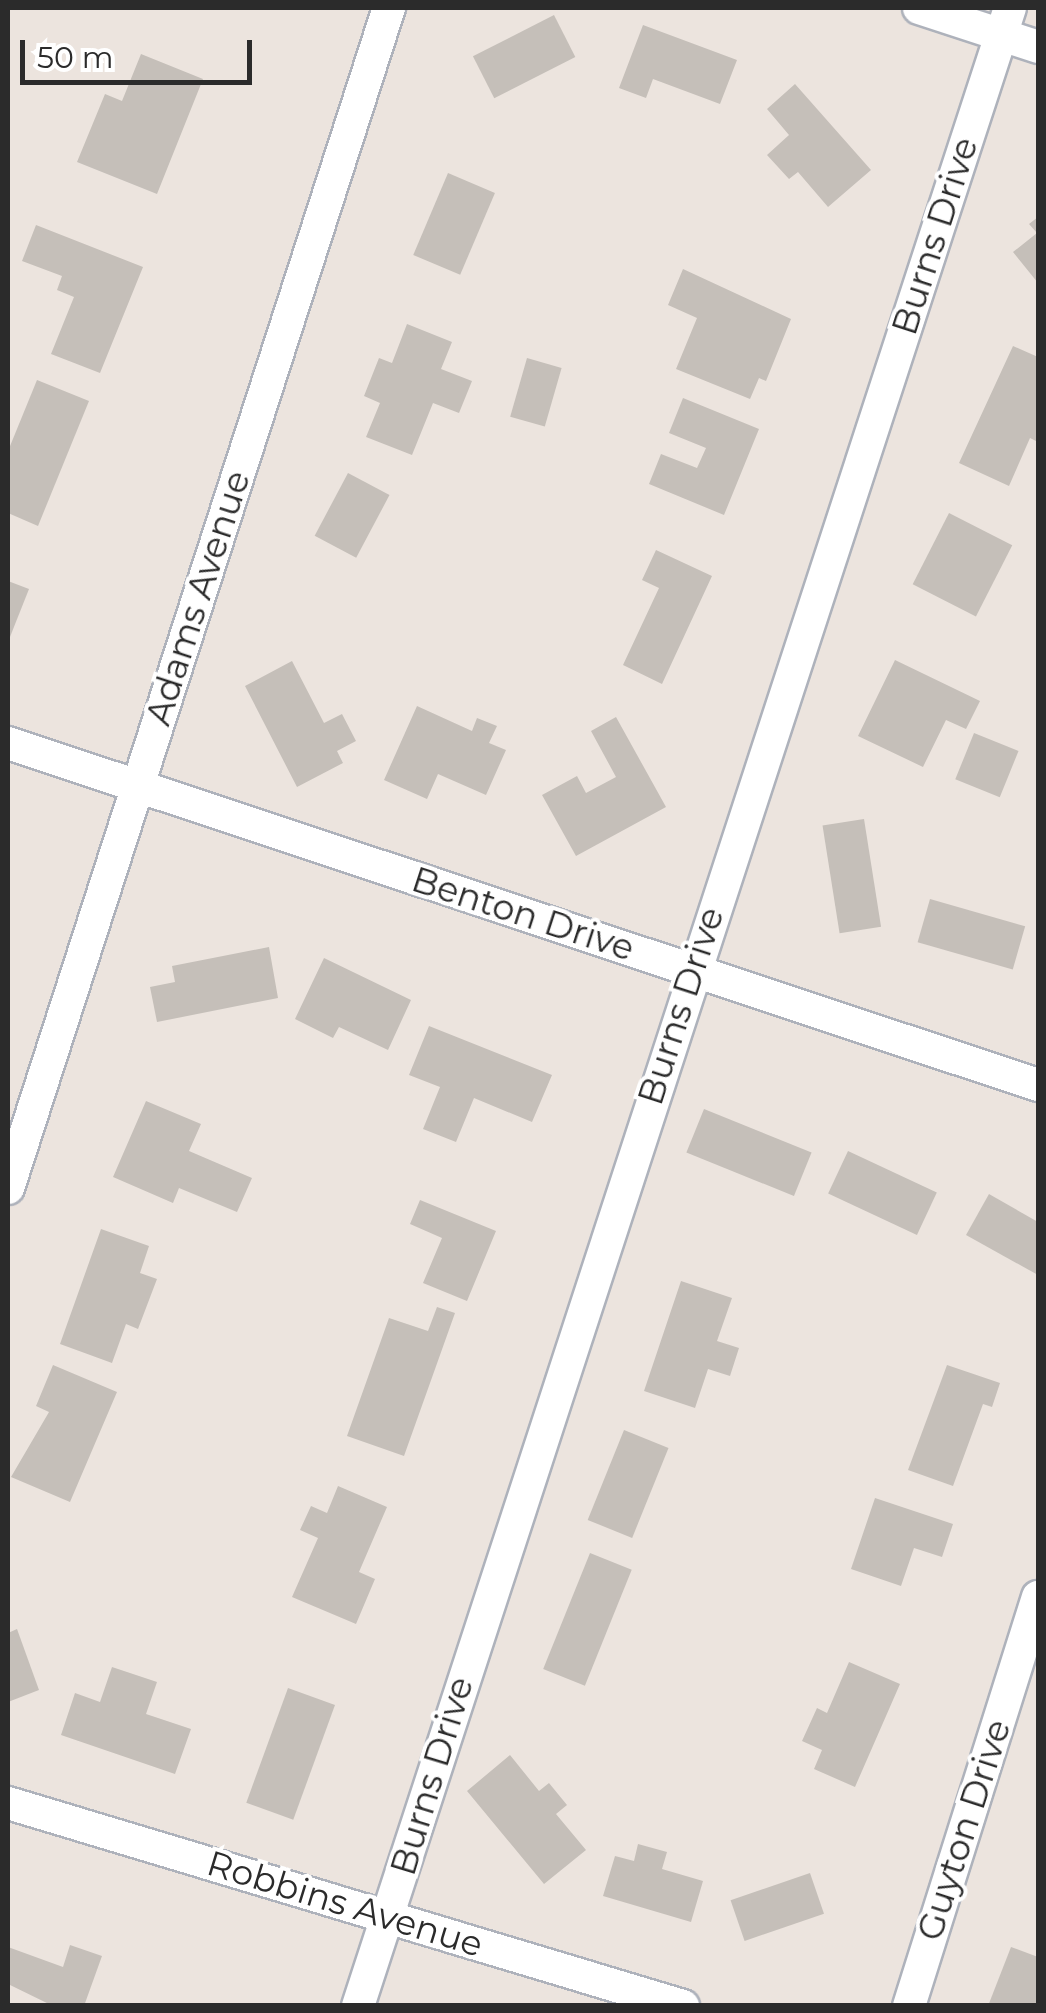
<!DOCTYPE html>
<html>
<head>
<meta charset="utf-8">
<style>
	body { margin:0 }
	#map { position:relative; width:1046px; height:2013px; overflow:hidden; background:#ece4de; font-family:Montserrat,sans-serif }
	div>[style] { position:absolute }
	.building>* { inset:0; background:#c5bfb9; transform-origin:0 0 }
	.roads { filter:drop-shadow(2px 0 #aeb2bb) drop-shadow(-2px 0 #aeb2bb) drop-shadow(0 2px #aeb2bb) drop-shadow(0 -2px #aeb2bb) }
	.minor>* { height:32px; margin:-16px; padding:0 16px; transform-origin:16px; border-radius:16px; background:#fff }
	span { translate:-50% -50%; white-space:nowrap; text-align:center; line-height:1.15; -webkit-text-stroke:8px #fff; paint-order:stroke }
	.street-label { font-size:35px; color:#2b2b2b }
	.frame { position:absolute; inset:0; border:10px solid #2b2b2b; pointer-events:none }
	.scale { position:absolute; left:20px; top:40px; width:232px; height:45px; box-sizing:border-box; border:5px solid #2b2b2b; border-top:0; padding-left:12px; font-size:30px; line-height:35px; white-space:nowrap; color:#2b2b2b; -webkit-text-stroke:8px #fff; paint-order:stroke }
</style>
</head>
<body>
<div id="map">
	<div class="building">
		<div style="left:554px;top:15px;width:47px;height:91px;rotate:63deg"></div>
		<div style="clip-path:polygon(643px 25px,737px 60px,720px 104px,653px 79px,646px 98px,619px 88px)"></div>
		<div style="clip-path:polygon(141px 54px,203px 79px,157px 194px,77px 162px,105px 94px,122px 101px)"></div>
		<div style="clip-path:polygon(795px 84px,871px 170px,828px 207px,798px 172px,789px 179px,767px 155px,789px 135px,767px 109px)"></div>
		<div style="left:448px;top:173px;width:51px;height:89px;rotate:23deg"></div>
		<div style="clip-path:polygon(1038px 217px,1038px 283px,1013px 252px,1037px 233px,1029px 224px)"></div>
		<div style="clip-path:polygon(36px 225px,143px 267px,100px 373px,51px 354px,74px 297px,57px 290px,62px 276px,22px 261px)"></div>
		<div style="clip-path:polygon(683px 269px,791px 319px,766px 381px,759px 378px,750px 399px,676px 369px,697px 318px,668px 305px)"></div>
		<div style="clip-path:polygon(407px 324px,452px 342px,441px 369px,472px 381px,459px 413px,433px 403px,412px 455px,366px 437px,380px 403px,364px 396px,379px 358px,392px 363px)"></div>
		<div style="clip-path:polygon(1013px 346px,1038px 357px,1038px 442px,1030px 438px,1009px 486px,959px 463px)"></div>
		<div style="left:527px;top:358px;width:36px;height:61px;rotate:16deg"></div>
		<div style="clip-path:polygon(37px 380px,89px 401px,38px 526px,8px 513px,8px 451px)"></div>
		<div style="clip-path:polygon(683px 398px,759px 429px,724px 515px,649px 484px,661px 454px,697px 468px,706px 448px,669px 433px)"></div>
		<div style="left:348px;top:473px;width:47px;height:71px;rotate:28deg"></div>
		<div style="left:949px;top:513px;width:71px;height:80px;rotate:27deg"></div>
		<div style="clip-path:polygon(656px 550px,712px 576px,662px 684px,623px 665px,659px 588px,642px 580px)"></div>
		<div style="clip-path:polygon(8px 581px,29px 589px,8px 642px)"></div>
		<div style="clip-path:polygon(895px 660px,980px 701px,966px 729px,946px 720px,923px 767px,858px 736px)"></div>
		<div style="clip-path:polygon(292px 661px,324px 723px,342px 714px,356px 741px,337px 751px,343px 763px,297px 787px,245px 686px)"></div>
		<div style="clip-path:polygon(417px 706px,472px 731px,477px 718px,497px 726px,489px 743px,506px 750px,486px 795px,438px 774px,427px 799px,384px 780px)"></div>
		<div style="clip-path:polygon(616px 717px,666px 807px,576px 856px,542px 795px,577px 776px,586px 793px,616px 777px,591px 731px)"></div>
		<div style="left:974px;top:733px;width:48px;height:50px;rotate:22deg"></div>
		<div style="left:864px;top:819px;width:109px;height:42px;rotate:81deg"></div>
		<div style="left:930px;top:899px;width:99px;height:45px;rotate:16deg"></div>
		<div style="clip-path:polygon(269px 947px,278px 998px,157px 1022px,150px 987px,175px 982px,172px 966px)"></div>
		<div style="clip-path:polygon(324px 958px,411px 1000px,388px 1050px,339px 1027px,333px 1038px,295px 1019px)"></div>
		<div style="clip-path:polygon(429px 1026px,552px 1075px,532px 1122px,474px 1098px,456px 1142px,423px 1129px,440px 1087px,409px 1075px)"></div>
		<div style="clip-path:polygon(146px 1101px,201px 1124px,189px 1151px,252px 1178px,237px 1212px,179px 1188px,173px 1203px,113px 1177px)"></div>
		<div style="left:704px;top:1109px;width:116px;height:47px;rotate:22deg"></div>
		<div style="left:848px;top:1151px;width:98px;height:47px;rotate:25deg"></div>
		<div style="clip-path:polygon(989px 1194px,1038px 1222px,1038px 1275px,966px 1235px)"></div>
		<div style="clip-path:polygon(420px 1200px,496px 1231px,467px 1301px,423px 1283px,442px 1238px,410px 1224px)"></div>
		<div style="clip-path:polygon(101px 1229px,149px 1246px,140px 1273px,157px 1279px,138px 1329px,126px 1324px,112px 1363px,60px 1344px)"></div>
		<div style="clip-path:polygon(681px 1281px,732px 1298px,717px 1341px,739px 1348px,730px 1376px,708px 1369px,695px 1408px,644px 1391px)"></div>
		<div style="clip-path:polygon(437px 1307px,455px 1313px,404px 1456px,347px 1436px,389px 1318px,428px 1331px)"></div>
		<div style="clip-path:polygon(53px 1365px,117px 1392px,70px 1502px,11px 1477px,49px 1412px,36px 1406px)"></div>
		<div style="clip-path:polygon(947px 1365px,1000px 1383px,992px 1407px,983px 1404px,953px 1486px,908px 1470px)"></div>
		<div style="left:624px;top:1430px;width:48px;height:97px;rotate:22deg"></div>
		<div style="clip-path:polygon(338px 1486px,387px 1507px,359px 1572px,375px 1579px,356px 1624px,292px 1597px,318px 1538px,300px 1530px,311px 1506px,327px 1513px)"></div>
		<div style="clip-path:polygon(875px 1498px,953px 1524px,942px 1557px,914px 1548px,901px 1586px,851px 1569px)"></div>
		<div style="left:590px;top:1553px;width:45px;height:125px;rotate:22deg"></div>
		<div style="clip-path:polygon(17px 1629px,39px 1690px,8px 1702px,8px 1633px)"></div>
		<div style="clip-path:polygon(849px 1662px,900px 1684px,855px 1787px,814px 1769px,822px 1750px,802px 1741px,817px 1708px,827px 1713px)"></div>
		<div style="clip-path:polygon(112px 1667px,157px 1682px,146px 1714px,191px 1729px,175px 1774px,61px 1735px,75px 1693px,100px 1702px)"></div>
		<div style="left:288px;top:1688px;width:50px;height:122px;rotate:20deg"></div>
		<div style="clip-path:polygon(510px 1755px,539px 1791px,549px 1783px,567px 1805px,556px 1814px,586px 1850px,544px 1884px,467px 1791px)"></div>
		<div style="clip-path:polygon(638px 1844px,667px 1852px,662px 1869px,703px 1881px,691px 1922px,603px 1896px,615px 1856px,634px 1861px)"></div>
		<div style="left:810px;top:1873px;width:43px;height:84px;rotate:71deg"></div>
		<div style="clip-path:polygon(70px 1945px,102px 1956px,84px 2006px,53px 2006px,8px 1984px,8px 1947px,63px 1967px)"></div>
		<div style="clip-path:polygon(1011px 1947px,1038px 1957px,1038px 2006px,988px 2006px)"></div>
	</div>
	<div class="roads">
		<div class="minor">
			<div style="left:919px;top:8px;width:125px;rotate:18.1deg"></div>
			<div style="left:8px;top:743px;width:1085px;rotate:18.37deg"></div>
			<div style="left:8px;top:1188px;width:1240px;rotate:-72.11deg"></div>
			<div style="left:8px;top:1803px;width:705px;rotate:16.74deg"></div>
			<div style="left:358px;top:2006px;width:2102px;rotate:-71.93deg"></div>
			<div style="left:909px;top:2006px;width:429px;rotate:-72.5deg"></div>
		</div>
	</div>
	<div class="street-label">
		<span style="left:935px;top:236px;rotate:-72deg">Burns Drive</span>
		<span style="left:198px;top:598px;rotate:-72deg">Adams Avenue</span>
		<span style="left:523px;top:914px;rotate:18deg">Benton Drive</span>
		<span style="left:681px;top:1006px;rotate:-72deg">Burns Drive</span>
		<span style="left:432px;top:1776px;rotate:-73deg">Burns Drive</span>
		<span style="left:964px;top:1830px;rotate:-72deg">Guyton Drive</span>
		<span style="left:345px;top:1904px;rotate:17deg">Robbins Avenue</span>
	</div>
	<div class="frame"></div>
	<div class="scale">50 m</div>
</div>
</body>
</html>
